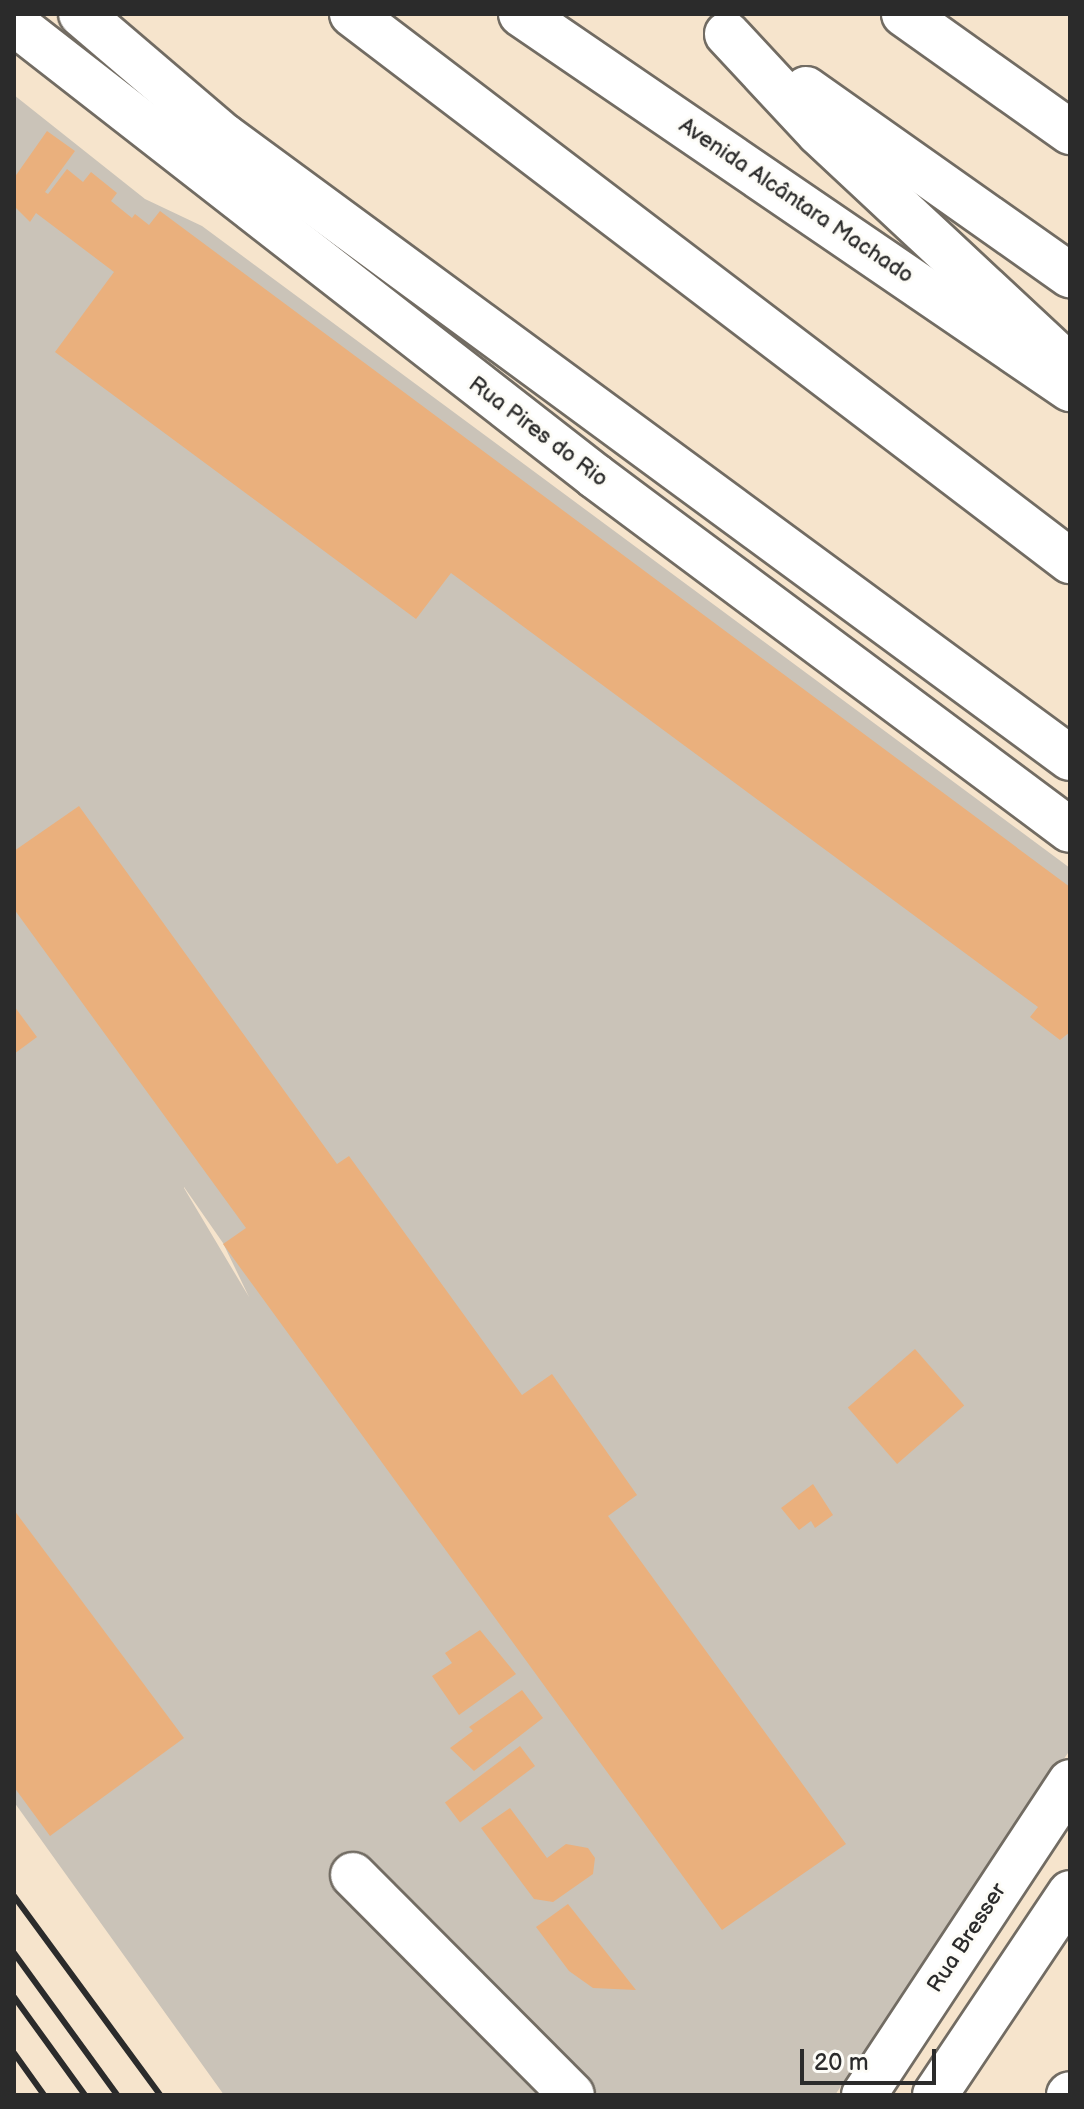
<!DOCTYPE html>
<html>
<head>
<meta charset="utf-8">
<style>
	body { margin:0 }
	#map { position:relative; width:1084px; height:2109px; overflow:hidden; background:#f6e4cc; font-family:"Balsamiq Sans",sans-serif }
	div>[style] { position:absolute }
	.industrial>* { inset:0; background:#cac3b8 }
	.building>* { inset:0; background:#eab07d; transform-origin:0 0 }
	.roads { filter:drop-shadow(2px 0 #726c63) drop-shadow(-2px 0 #726c63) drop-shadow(0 2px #726c63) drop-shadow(0 -2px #726c63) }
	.minor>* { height:44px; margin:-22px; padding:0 22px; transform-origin:22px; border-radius:22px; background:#fff }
	.major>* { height:44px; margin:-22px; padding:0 22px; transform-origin:22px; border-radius:22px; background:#fff }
	.highway>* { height:44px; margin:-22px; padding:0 22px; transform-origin:22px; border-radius:22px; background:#fff }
	.rail>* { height:6px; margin:-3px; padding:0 3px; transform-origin:3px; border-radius:3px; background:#2b2b2b }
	span { translate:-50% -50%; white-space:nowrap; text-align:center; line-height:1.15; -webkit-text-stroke:6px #fdfcf7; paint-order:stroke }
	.street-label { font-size:22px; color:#2b2b2b }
	.frame { position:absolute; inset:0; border:16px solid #2b2b2b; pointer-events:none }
	.scale { position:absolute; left:800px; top:2049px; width:136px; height:36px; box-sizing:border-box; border:4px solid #2b2b2b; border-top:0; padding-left:10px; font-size:24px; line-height:28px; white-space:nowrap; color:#2b2b2b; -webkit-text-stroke:6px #fdfcf7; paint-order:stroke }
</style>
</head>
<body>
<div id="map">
	<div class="industrial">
		<div style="clip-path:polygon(evenodd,14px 95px,145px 199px,202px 226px,1070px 868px,1070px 1750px,835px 2095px,224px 2095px,14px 1802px,14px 95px,184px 1187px,223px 1243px,249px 1297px,184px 1188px,184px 1187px)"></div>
	</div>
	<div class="building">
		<div style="clip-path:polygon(47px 131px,75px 151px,45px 192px,48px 194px,67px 169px,83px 182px,91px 172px,117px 193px,111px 201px,132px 218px,135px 214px,149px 225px,160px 211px,1070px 887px,1070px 1032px,1060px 1040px,1030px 1017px,1038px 1007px,451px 573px,416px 619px,55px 352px,114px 272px,36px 213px,30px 222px,14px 206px,14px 178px)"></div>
		<div style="clip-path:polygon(79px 806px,337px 1164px,349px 1156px,522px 1395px,552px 1374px,637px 1495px,608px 1516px,846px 1844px,722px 1930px,223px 1244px,246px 1228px,14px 909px,14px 851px)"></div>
		<div style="clip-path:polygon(14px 1006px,37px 1037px,14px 1054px)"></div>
		<div style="left:915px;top:1349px;width:75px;height:89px;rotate:49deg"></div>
		<div style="clip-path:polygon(813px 1484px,833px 1515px,815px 1528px,811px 1521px,799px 1530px,781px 1508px)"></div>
		<div style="clip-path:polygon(14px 1510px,184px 1738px,50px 1836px,14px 1787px)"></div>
		<div style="clip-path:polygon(480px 1630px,516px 1674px,459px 1715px,432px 1676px,452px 1663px,445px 1653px)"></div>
		<div style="clip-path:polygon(522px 1690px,543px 1718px,474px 1771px,450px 1748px,473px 1731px,469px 1727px)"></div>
		<div style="left:520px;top:1746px;width:25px;height:94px;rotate:53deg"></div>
		<div style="clip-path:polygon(510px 1808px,547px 1858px,566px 1844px,588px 1848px,595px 1858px,593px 1874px,553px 1902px,534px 1899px,481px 1828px)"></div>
		<div style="clip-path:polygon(568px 1904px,636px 1990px,593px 1988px,569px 1971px,536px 1927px)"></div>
	</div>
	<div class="roads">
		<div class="minor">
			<div style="left:81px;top:14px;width:188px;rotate:40.5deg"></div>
			<div style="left:224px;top:136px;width:1050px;rotate:36.32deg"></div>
			<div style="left:14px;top:23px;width:737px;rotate:37.94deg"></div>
			<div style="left:595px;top:476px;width:592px;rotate:36.7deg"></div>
			<div style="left:353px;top:1875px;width:310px;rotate:45.1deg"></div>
			<div style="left:1069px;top:2095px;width:1px;rotate:-45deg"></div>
		</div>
		<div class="major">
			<div style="left:352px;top:14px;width:903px;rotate:37.3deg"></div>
			<div style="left:521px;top:14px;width:665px;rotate:34.34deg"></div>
			<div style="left:864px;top:2095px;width:375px;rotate:-56.6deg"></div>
			<div style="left:935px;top:2095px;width:243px;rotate:-56.2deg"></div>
		</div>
		<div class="highway">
			<div style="left:904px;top:14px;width:204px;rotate:35.4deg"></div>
			<div style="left:727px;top:34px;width:135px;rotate:47.1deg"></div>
			<div style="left:819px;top:133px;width:343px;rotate:43deg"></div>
			<div style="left:806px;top:89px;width:323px;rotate:35.2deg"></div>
		</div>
	</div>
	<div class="rail">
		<div style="left:14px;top:1896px;width:247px;rotate:53.7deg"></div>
		<div style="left:14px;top:1953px;width:175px;rotate:54deg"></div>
		<div style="left:14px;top:1997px;width:121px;rotate:54.1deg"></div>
		<div style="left:14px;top:2053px;width:52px;rotate:54.5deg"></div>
	</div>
	<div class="street-label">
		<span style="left:796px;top:201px;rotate:34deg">Avenida Alcântara Machado</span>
		<span style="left:538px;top:432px;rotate:37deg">Rua Pires do Rio</span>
		<span style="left:967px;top:1938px;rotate:-57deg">Rua Bresser</span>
	</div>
	<div class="frame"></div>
	<div class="scale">20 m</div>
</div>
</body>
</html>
